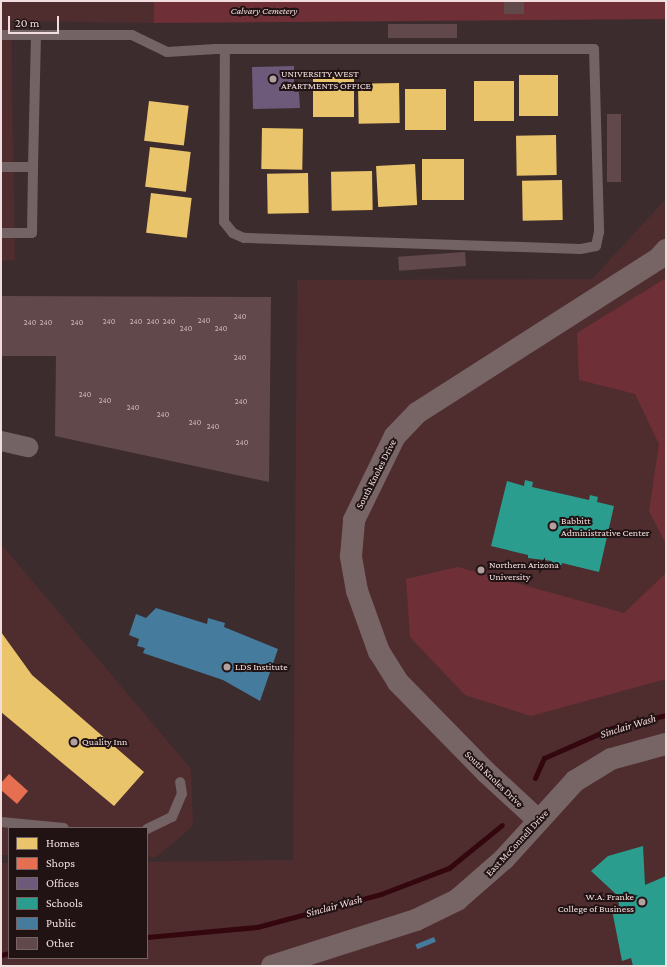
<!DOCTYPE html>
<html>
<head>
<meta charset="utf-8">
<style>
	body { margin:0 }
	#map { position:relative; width:667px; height:967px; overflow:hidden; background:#3d2c2e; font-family:"Crimson Pro",serif }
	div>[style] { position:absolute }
	.built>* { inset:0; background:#4f2d2f }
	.green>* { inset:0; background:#6f2f36 }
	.homes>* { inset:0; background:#e9c46a; transform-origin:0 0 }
	.shops>* { inset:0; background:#e76f51 }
	.offices>* { inset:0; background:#6d597a }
	.schools>* { inset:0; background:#2a9d8f }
	.public>* { inset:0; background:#457b9d; transform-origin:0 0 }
	.stream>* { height:5px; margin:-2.5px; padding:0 2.5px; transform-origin:2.5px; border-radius:2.5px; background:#34070f }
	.building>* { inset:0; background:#61484b; transform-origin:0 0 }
	.lane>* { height:10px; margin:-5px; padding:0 5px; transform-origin:5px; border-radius:5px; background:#736364 }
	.street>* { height:20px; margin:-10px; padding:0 10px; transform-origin:10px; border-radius:10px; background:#736364 }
	.secondary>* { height:22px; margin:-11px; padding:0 11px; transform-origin:11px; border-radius:11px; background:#776465 }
	.dots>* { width:11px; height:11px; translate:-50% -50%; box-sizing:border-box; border:2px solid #211314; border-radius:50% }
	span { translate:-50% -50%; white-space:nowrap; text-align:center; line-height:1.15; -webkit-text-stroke:4px #211314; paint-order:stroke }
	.number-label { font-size:8px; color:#cdb8b8 }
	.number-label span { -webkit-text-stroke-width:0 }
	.park-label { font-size:10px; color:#f4d8d9; font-style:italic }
	.poi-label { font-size:10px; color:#f1dddd }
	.left { translate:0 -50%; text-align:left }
	.right { translate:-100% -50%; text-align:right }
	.street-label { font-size:10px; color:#f1dddd }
	.water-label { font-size:11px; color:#f5d8d9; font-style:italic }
	.frame { position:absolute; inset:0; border:2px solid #f1dddd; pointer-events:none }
	.legend { position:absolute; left:8px; top:827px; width:140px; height:132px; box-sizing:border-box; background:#211314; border:1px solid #746464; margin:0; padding:5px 7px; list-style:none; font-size:12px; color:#f1dddd }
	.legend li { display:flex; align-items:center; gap:8px; height:20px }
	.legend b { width:20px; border:1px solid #746464 }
	.scale { position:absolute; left:8px; top:16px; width:51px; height:18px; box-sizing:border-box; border:2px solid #f1dddd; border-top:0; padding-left:5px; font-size:12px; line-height:14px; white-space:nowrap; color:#f1dddd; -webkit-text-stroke:3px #211314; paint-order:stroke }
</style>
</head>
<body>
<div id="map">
	<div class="built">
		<div style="clip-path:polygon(1px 1px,154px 1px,154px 23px,11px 21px,15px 260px,1px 261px)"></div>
		<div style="clip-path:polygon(666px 199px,666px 966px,1px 966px,1px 863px,9px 863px,9px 958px,147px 958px,147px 862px,293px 860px,297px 280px,592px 279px)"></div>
		<div style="clip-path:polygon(1px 544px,191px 769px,193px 826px,156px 857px,147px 857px,147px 828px,9px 828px,9px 855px,1px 855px)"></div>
	</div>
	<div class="green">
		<div style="clip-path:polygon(154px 1px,666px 1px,666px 19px,154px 23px)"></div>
		<div style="clip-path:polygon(666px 278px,666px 544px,649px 511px,659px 444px,635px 394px,579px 380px,577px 333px)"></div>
		<div style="clip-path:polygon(458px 567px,624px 613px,666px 573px,666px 679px,531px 716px,465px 695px,410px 637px,406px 579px)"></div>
	</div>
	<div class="homes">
		<div style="left:519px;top:75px;width:39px;height:41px"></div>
		<div style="left:313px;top:77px;width:41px;height:40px"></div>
		<div style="left:474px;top:81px;width:40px;height:40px"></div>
		<div style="left:399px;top:83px;width:40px;height:41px;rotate:89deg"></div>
		<div style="left:446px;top:89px;width:41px;height:41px;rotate:90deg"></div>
		<div style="left:149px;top:101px;width:40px;height:40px;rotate:7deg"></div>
		<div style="left:262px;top:128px;width:41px;height:41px;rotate:1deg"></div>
		<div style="left:556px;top:135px;width:40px;height:40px;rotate:89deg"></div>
		<div style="left:150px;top:147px;width:41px;height:40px;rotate:7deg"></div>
		<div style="left:422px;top:159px;width:42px;height:41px"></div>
		<div style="left:415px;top:164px;width:41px;height:39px;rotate:87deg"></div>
		<div style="left:372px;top:171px;width:39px;height:41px;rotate:89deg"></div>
		<div style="left:308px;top:173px;width:40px;height:41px;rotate:89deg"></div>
		<div style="left:562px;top:180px;width:40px;height:40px;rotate:89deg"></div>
		<div style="left:151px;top:193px;width:41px;height:40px;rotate:7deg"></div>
		<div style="clip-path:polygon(1px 632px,32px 675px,144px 772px,114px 806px,1px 712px)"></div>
	</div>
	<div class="shops">
		<div style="clip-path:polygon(9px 774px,28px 791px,17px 804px,1px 790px,1px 783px)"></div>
	</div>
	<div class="offices">
		<div style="clip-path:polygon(294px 66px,294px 92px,299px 92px,300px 108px,253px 109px,252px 67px)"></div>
	</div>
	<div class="schools">
		<div style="clip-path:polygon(525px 480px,533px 482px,532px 487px,589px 500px,590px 495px,598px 497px,597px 502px,614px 506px,599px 572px,562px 563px,561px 567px,551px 564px,552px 561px,528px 558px,528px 555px,491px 546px,507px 481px,524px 486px)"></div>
		<div style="clip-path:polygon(643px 846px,645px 885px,666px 876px,666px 966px,633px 966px,631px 958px,622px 961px,612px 910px,619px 907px,618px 896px,591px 871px,608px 856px)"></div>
	</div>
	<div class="public">
		<div style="clip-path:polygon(156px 608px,207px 624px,208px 618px,225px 623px,224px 627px,278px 649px,260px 701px,223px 680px,143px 653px,145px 648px,137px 646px,139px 639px,129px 635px,136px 614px,146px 618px)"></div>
		<div style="left:434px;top:937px;width:5px;height:20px;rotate:68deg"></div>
	</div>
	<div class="stream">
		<div style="left:535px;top:778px;width:22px;rotate:-66deg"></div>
		<div style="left:544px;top:758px;width:74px;rotate:-23.8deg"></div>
		<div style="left:612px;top:728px;width:56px;rotate:-13.5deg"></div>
		<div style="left:147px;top:937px;width:110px;rotate:-5.2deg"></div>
		<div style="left:257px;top:927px;width:128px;rotate:-14.9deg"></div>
		<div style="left:381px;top:894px;width:73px;rotate:-20.9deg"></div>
		<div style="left:449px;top:868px;width:68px;rotate:-39.1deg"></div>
		<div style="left:1px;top:955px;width:8px;rotate:-14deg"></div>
	</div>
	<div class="building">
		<div style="left:504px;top:1px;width:20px;height:13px"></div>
		<div style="left:388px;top:24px;width:69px;height:14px"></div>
		<div style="left:607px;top:114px;width:14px;height:68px"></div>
		<div style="left:465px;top:252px;width:14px;height:67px;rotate:86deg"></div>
		<div style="clip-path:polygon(1px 296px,271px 297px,269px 482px,55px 436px,56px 356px,1px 356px)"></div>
	</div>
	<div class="lane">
		<div style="left:1px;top:35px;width:131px"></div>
		<div style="left:132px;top:35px;width:39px;rotate:26deg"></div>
		<div style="left:167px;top:52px;width:49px;rotate:-3.5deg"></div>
		<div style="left:216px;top:49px;width:378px"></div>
		<div style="left:594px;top:49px;width:183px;rotate:88.4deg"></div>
		<div style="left:599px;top:232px;width:14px;rotate:102deg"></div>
		<div style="left:596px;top:246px;width:16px;rotate:169deg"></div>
		<div style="left:580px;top:249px;width:336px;rotate:-178.1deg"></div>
		<div style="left:244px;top:238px;width:12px;rotate:-156deg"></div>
		<div style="left:233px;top:233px;width:14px;rotate:-129deg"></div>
		<div style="left:224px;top:222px;width:173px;rotate:-89.7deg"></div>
		<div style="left:1px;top:167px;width:32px"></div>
		<div style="left:33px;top:167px;width:132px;rotate:-88.7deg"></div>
		<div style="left:1px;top:233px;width:31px"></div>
		<div style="left:32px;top:233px;width:66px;rotate:-89.1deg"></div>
		<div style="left:1px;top:822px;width:63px;rotate:5.4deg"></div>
		<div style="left:147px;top:829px;width:28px;rotate:-26deg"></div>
		<div style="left:172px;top:817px;width:25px;rotate:-67deg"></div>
		<div style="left:182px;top:794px;width:12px;rotate:-99deg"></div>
	</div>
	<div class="street">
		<div style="left:1px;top:441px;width:28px;rotate:13deg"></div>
	</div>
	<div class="secondary">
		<div style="left:538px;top:820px;width:71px;rotate:-137.3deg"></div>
		<div style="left:486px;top:772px;width:126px;rotate:-134.4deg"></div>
		<div style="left:398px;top:682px;width:36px;rotate:-122deg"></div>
		<div style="left:379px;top:652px;width:65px;rotate:-109.8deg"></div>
		<div style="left:357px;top:591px;width:36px;rotate:-100deg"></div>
		<div style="left:351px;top:556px;width:36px;rotate:-85deg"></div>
		<div style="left:354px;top:520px;width:93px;rotate:-64deg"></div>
		<div style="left:395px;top:436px;width:32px;rotate:-46deg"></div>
		<div style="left:417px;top:413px;width:286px;rotate:-32.6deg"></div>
		<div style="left:658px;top:259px;width:12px;rotate:-48deg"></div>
		<div style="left:272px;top:966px;width:151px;rotate:-17.7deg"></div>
		<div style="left:416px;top:920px;width:46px;rotate:-26deg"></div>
		<div style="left:457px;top:900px;width:62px;rotate:-41.1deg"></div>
		<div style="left:504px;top:859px;width:105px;rotate:-47.7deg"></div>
		<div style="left:575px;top:781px;width:42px;rotate:-31.4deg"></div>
		<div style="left:611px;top:759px;width:57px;rotate:-15.3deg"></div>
	</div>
	<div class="dots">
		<div style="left:273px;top:79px;background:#b29fa0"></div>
		<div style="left:553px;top:526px;background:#b29fa0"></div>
		<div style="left:481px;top:570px;background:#b29fa0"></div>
		<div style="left:227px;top:667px;background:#b29fa0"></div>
		<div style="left:74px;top:742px;background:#b29fa0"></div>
		<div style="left:642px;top:902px;background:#b29fa0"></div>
	</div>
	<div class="number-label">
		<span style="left:240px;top:317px">240</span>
		<span style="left:204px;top:321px">240</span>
		<span style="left:109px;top:322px">240</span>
		<span style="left:136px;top:322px">240</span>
		<span style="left:153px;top:322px">240</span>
		<span style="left:169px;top:322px">240</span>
		<span style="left:30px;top:323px">240</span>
		<span style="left:46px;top:323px">240</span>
		<span style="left:77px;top:323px">240</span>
		<span style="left:186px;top:329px">240</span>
		<span style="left:221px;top:329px">240</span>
		<span style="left:240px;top:358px">240</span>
		<span style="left:85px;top:395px">240</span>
		<span style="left:105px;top:401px">240</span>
		<span style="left:241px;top:402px">240</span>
		<span style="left:133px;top:408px">240</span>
		<span style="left:163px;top:415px">240</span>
		<span style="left:195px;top:423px">240</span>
		<span style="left:213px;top:427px">240</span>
		<span style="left:242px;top:443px">240</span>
	</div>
	<div class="park-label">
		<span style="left:264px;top:11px">Calvary Cemetery</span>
	</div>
	<div class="poi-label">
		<span class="left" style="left:281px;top:79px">UNIVERSITY WEST<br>APARTMENTS OFFICE</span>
		<span class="left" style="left:561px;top:526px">Babbitt<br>Administrative Center</span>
		<span class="left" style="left:489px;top:570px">Northern Arizona<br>University</span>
		<span class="left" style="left:235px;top:667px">LDS Institute</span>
		<span class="left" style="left:82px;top:742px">Quality Inn</span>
		<span class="right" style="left:634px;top:902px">W.A. Franke<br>College of Business</span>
	</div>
	<div class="street-label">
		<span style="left:376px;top:474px;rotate:-63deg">South Knoles Drive</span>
		<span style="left:494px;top:779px;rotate:44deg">South Knoles Drive</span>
		<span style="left:517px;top:843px;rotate:-47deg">East McConnell Drive</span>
	</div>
	<div class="water-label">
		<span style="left:628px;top:726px;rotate:-17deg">Sinclair Wash</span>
		<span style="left:334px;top:906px;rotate:-15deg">Sinclair Wash</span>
	</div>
	<div class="frame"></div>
	<ul class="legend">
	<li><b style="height:11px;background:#e9c46a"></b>Homes</li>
	<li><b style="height:11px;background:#e76f51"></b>Shops</li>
	<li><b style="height:11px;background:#6d597a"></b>Offices</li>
	<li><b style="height:11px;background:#2a9d8f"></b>Schools</li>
	<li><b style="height:11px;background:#457b9d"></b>Public</li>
	<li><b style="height:11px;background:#61484b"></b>Other</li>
	</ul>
	<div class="scale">20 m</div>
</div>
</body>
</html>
